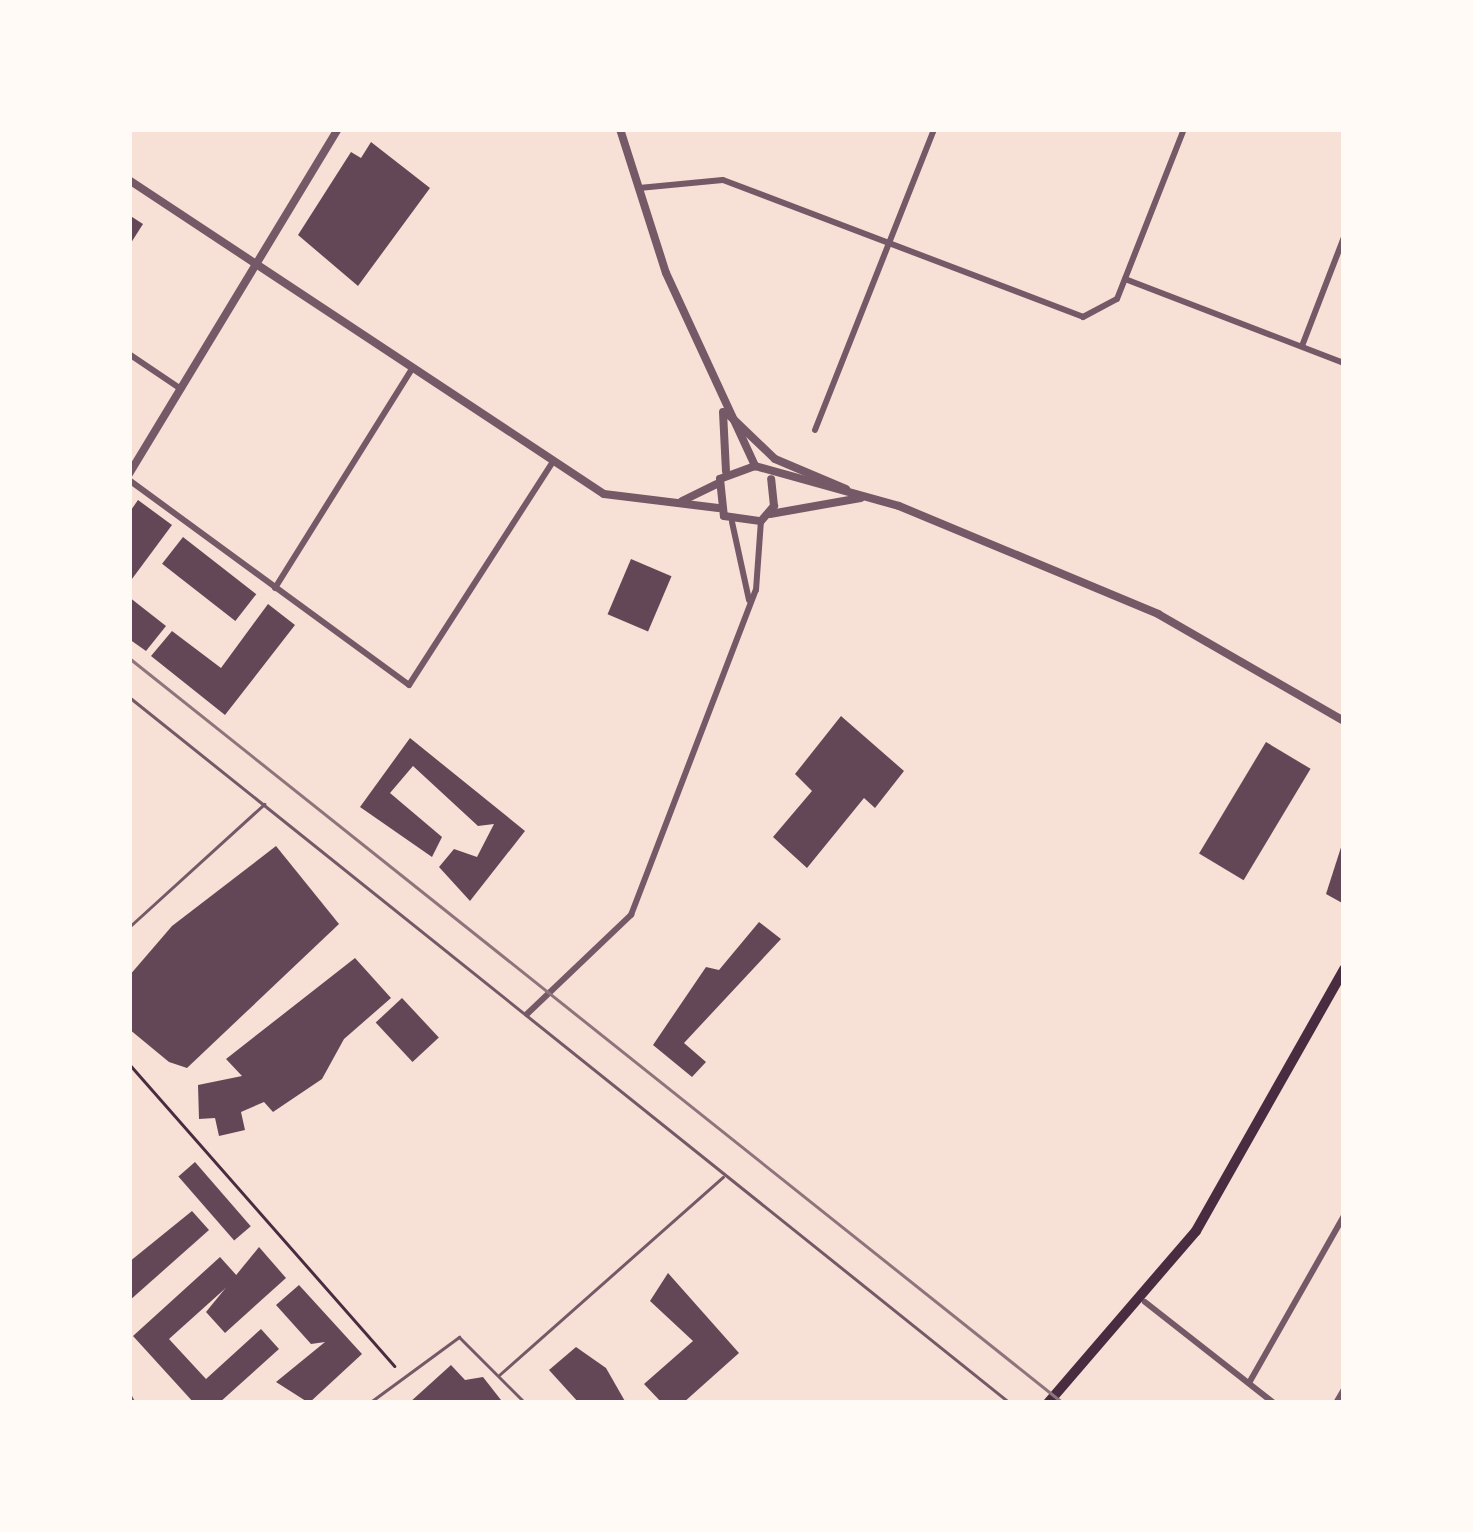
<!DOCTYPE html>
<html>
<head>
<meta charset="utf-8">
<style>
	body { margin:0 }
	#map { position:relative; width:1473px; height:1532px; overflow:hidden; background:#f7e1d7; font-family:"Exo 2",sans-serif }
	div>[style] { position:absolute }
	.building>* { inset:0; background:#644757; transform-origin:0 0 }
	.path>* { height:3px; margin:-1.5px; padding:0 1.5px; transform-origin:1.5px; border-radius:1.5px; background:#4a2c40 }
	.service>* { height:3px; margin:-1.5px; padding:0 1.5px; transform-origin:1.5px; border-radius:1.5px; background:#755966 }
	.minor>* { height:6px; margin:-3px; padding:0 3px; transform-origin:3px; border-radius:3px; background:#755966 }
	.tertiary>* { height:8px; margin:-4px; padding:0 4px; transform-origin:4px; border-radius:4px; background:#755966 }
	.primary>* { height:10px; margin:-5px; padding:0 5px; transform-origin:5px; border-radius:5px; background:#4a2c40 }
	.rail>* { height:3px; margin:-1.5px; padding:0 1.5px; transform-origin:1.5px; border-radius:1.5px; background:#8f747c }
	span { translate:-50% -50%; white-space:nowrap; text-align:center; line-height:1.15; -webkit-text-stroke:10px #fffaf5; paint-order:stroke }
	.frame { position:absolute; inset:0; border:132px solid #fffaf5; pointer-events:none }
</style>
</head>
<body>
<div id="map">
	<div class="building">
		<div style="clip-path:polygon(371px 142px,430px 188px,358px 286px,298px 235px,351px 152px,361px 158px)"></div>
		<div style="clip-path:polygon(129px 215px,143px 224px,129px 246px)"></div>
		<div style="clip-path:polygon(138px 500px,172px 525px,129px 583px,129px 513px)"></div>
		<div style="left:183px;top:537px;width:93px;height:34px;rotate:38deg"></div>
		<div style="left:631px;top:559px;width:44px;height:60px;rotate:23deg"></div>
		<div style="clip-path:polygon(129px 597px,166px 626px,146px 651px,129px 639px)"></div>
		<div style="clip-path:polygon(268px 604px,295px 625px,225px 715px,151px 656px,172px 631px,221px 668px)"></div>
		<div style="clip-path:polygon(841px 716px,904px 771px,875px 808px,864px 798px,807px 868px,773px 837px,812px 791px,795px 774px)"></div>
		<div style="clip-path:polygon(410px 738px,525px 831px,470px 901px,439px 867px,454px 849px,477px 857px,494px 824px,478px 826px,413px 766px,390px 793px,442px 837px,432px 857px,360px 807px)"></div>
		<div style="left:1266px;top:742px;width:52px;height:130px;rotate:31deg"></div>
		<div style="clip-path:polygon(1344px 838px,1344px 904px,1326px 894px)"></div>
		<div style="clip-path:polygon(276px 846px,339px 924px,187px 1068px,169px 1062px,129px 1029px,129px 976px,172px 926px)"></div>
		<div style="clip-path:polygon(759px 922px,781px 939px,684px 1043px,706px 1062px,692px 1077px,653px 1045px,706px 967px,719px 970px)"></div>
		<div style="clip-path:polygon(355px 958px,391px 998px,344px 1039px,322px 1079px,273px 1112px,264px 1102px,241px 1112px,245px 1130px,219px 1136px,215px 1118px,199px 1119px,198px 1085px,242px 1076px,226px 1059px)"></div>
		<div style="left:402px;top:998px;width:54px;height:36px;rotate:47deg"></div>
		<div style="left:195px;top:1162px;width:85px;height:22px;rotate:49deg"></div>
		<div style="clip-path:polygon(192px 1211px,209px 1230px,129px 1301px,129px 1262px)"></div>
		<div style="clip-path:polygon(259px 1247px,286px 1278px,225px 1333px,206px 1312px)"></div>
		<div style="clip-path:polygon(220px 1257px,238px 1277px,169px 1339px,206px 1379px,261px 1329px,279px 1349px,219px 1403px,194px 1403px,133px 1336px)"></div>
		<div style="clip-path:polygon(668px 1273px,739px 1353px,683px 1403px,662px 1403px,644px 1384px,693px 1341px,650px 1301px)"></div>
		<div style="clip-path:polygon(299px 1285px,362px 1354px,309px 1403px,276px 1382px,325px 1342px,311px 1344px,276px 1305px)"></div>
		<div style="clip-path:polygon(576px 1347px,606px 1368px,626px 1403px,579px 1403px,549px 1370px)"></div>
		<div style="clip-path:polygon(451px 1365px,465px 1380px,483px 1377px,501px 1400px,409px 1403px)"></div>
	</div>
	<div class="path">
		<div style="left:129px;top:1064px;width:402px;rotate:48.7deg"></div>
	</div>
	<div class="service">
		<div style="left:129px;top:697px;width:1129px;rotate:38.71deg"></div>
		<div style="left:129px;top:927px;width:183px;rotate:-42.3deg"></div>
		<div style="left:499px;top:1375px;width:299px;rotate:-41.5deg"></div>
		<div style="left:129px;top:1394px;width:10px;rotate:61deg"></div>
		<div style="left:369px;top:1403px;width:112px;rotate:-36.3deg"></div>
		<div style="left:459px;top:1337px;width:93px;rotate:45deg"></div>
	</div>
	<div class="minor">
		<div style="left:639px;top:188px;width:84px;rotate:-5.4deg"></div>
		<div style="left:723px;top:180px;width:385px;rotate:20.8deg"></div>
		<div style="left:1083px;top:317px;width:38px;rotate:-28deg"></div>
		<div style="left:1117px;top:299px;width:183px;rotate:-68.5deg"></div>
		<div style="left:1125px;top:279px;width:235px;rotate:21deg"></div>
		<div style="left:1302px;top:346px;width:117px;rotate:-68.9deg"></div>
		<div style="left:129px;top:354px;width:63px;rotate:33.9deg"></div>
		<div style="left:815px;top:430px;width:324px;rotate:-68.4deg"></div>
		<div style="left:129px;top:480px;width:347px;rotate:36.2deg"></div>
		<div style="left:409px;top:685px;width:264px;rotate:-57.2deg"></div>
		<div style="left:732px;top:522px;width:80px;rotate:77.7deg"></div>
		<div style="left:275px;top:588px;width:257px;rotate:-58deg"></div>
		<div style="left:527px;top:1014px;width:144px;rotate:-43.6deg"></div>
		<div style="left:631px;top:915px;width:348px;rotate:-69deg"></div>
		<div style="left:756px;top:590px;width:69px;rotate:-85.9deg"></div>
		<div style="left:1145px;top:1302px;width:164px;rotate:38.1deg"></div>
		<div style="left:1249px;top:1383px;width:192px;rotate:-60.4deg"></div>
		<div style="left:1336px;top:1403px;width:16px;rotate:-60deg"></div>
	</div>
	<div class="tertiary">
		<div style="left:620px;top:129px;width:151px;rotate:72.3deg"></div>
		<div style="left:666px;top:273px;width:213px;rotate:65.2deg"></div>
		<div style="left:755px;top:466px;width:149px;rotate:15.5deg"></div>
		<div style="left:899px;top:506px;width:281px;rotate:22.6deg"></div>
		<div style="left:1158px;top:614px;width:215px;rotate:29.9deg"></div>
		<div style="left:129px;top:180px;width:569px;rotate:33.47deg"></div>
		<div style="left:604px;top:494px;width:115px;rotate:7deg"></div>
		<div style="left:723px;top:412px;width:59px;rotate:87.1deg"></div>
		<div style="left:730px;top:416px;width:62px;rotate:43.7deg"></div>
		<div style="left:775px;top:459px;width:77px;rotate:22.9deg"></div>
		<div style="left:755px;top:466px;width:37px;rotate:160deg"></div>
		<div style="left:720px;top:479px;width:37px;rotate:84deg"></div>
		<div style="left:724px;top:516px;width:37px;rotate:8deg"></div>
		<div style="left:761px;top:521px;width:20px;rotate:-49deg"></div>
		<div style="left:774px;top:506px;width:27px;rotate:-96deg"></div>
		<div style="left:129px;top:474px;width:403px;rotate:-58.8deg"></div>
		<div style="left:682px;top:501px;width:39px;rotate:-26deg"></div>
		<div style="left:770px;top:514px;width:92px;rotate:-10deg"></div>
	</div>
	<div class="primary">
		<div style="left:1048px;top:1403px;width:227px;rotate:-49.3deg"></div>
		<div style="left:1196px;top:1231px;width:301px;rotate:-60.5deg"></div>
	</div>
	<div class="rail">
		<div style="left:129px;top:658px;width:1195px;rotate:38.58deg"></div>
	</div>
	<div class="frame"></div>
</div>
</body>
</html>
